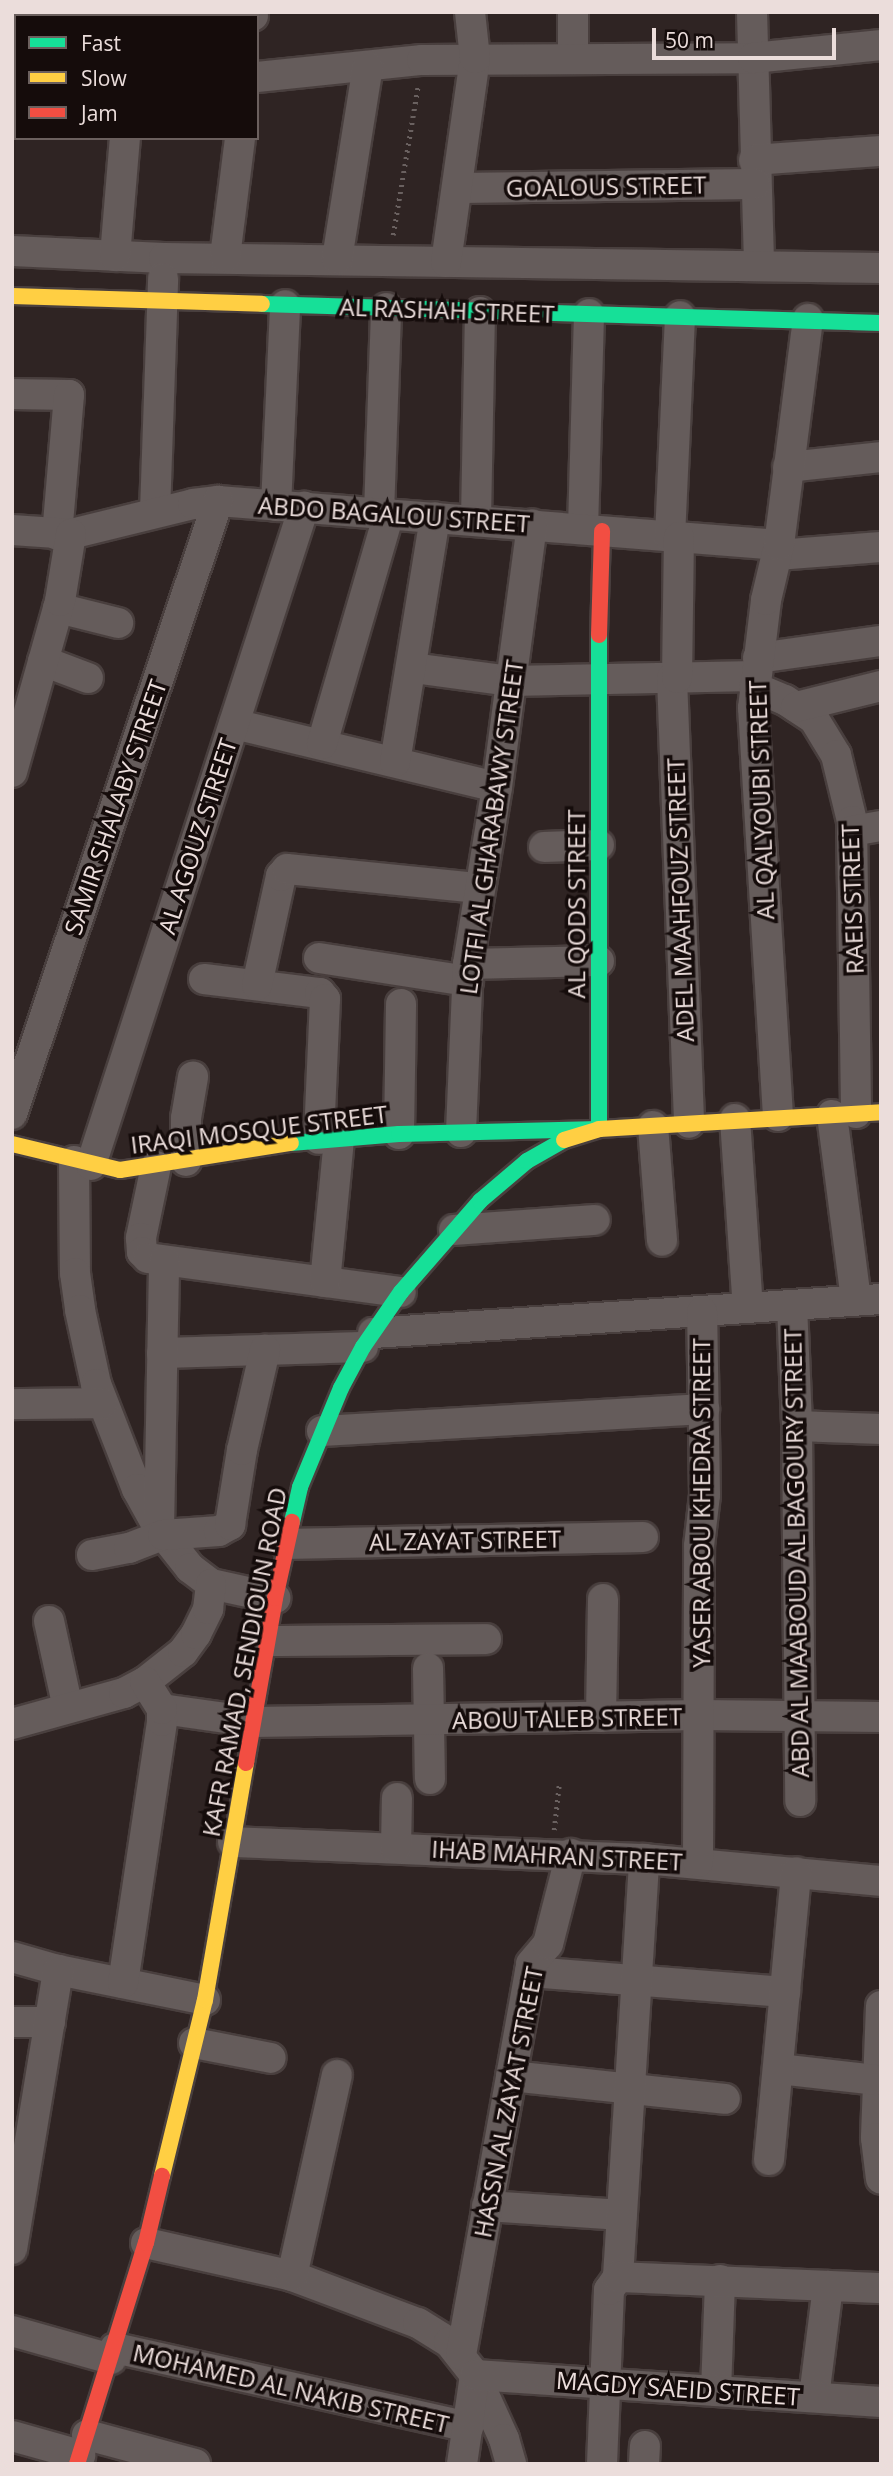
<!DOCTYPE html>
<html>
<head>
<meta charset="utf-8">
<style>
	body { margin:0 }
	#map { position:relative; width:893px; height:2476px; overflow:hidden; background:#2f2423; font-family:"Open Sans",sans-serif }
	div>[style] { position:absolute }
	.path>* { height:4.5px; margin-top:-2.25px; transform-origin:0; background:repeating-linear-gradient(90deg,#6a6160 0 2px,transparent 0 7px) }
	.roads { filter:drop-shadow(2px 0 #493f3e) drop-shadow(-2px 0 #493f3e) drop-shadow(0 2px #493f3e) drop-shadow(0 -2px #493f3e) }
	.street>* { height:30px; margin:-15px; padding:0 15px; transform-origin:15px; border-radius:15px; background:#655c5b }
	.fast>* { height:16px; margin:-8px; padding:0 8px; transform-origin:8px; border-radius:8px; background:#16e098 }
	.slow>* { height:16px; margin:-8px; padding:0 8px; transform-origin:8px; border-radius:8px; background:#ffcf43 }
	.jam>* { height:16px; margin:-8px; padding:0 8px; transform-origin:8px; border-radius:8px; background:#f24e42 }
	span { translate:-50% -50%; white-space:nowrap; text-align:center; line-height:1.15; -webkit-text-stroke:7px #150c0b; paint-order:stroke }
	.street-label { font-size:24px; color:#ebdddb }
	.frame { position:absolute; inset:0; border:14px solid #ebdddb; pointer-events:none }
	.legend { position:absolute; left:14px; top:14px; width:245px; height:126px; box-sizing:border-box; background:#150c0b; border:2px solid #6b605e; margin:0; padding:9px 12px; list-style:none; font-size:21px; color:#ebdddb }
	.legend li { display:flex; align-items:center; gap:14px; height:35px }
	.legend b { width:35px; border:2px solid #6b605e }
	.scale { position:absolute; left:652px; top:28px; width:184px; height:32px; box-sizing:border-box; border:4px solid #ebdddb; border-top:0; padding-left:9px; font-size:21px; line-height:24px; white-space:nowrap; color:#ebdddb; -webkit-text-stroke:5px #150c0b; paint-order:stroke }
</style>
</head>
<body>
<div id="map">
	<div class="path">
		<div style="left:393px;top:235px;width:152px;rotate:-80.5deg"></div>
		<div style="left:554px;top:1830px;width:45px;rotate:-83.7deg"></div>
	</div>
	<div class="roads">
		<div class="street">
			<div style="left:252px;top:12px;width:4px;rotate:76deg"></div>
			<div style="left:573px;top:12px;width:46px;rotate:90deg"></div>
			<div style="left:752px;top:12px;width:254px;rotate:88.4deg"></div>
			<div style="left:257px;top:77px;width:166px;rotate:-5.9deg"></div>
			<div style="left:422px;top:60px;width:331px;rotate:-0.3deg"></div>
			<div style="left:753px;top:58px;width:129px;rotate:-5.8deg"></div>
			<div style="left:12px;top:99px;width:4px"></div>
			<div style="left:754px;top:160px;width:127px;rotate:-4.1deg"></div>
			<div style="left:457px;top:188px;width:298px;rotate:-0.8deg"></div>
			<div style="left:12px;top:251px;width:152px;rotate:2.6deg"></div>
			<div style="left:164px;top:258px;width:717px;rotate:0.8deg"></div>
			<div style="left:115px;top:256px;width:118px;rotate:-85.2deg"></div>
			<div style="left:225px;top:257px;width:120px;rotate:-82.8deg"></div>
			<div style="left:337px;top:259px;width:195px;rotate:-80.9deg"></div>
			<div style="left:446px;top:262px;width:206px;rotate:-81.9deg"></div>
			<div style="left:475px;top:58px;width:46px;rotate:-96.2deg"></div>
			<div style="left:12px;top:394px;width:57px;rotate:1deg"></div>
			<div style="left:69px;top:395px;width:140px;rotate:94.9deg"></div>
			<div style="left:788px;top:467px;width:94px;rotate:-6.1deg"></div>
			<div style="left:276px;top:506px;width:201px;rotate:-87.4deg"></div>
			<div style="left:155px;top:512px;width:234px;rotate:-88deg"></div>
			<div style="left:379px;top:513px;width:205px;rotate:-88deg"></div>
			<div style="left:476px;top:519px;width:207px;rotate:-88.9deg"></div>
			<div style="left:583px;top:529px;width:215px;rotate:-88.4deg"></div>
			<div style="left:12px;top:530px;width:59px;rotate:3.9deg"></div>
			<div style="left:71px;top:534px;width:126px;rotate:-13.8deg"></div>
			<div style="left:193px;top:504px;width:25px;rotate:-7deg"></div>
			<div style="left:218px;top:501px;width:563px;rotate:4.48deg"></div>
			<div style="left:670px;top:537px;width:221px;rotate:-87.4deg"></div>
			<div style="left:777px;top:555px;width:104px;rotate:-4.4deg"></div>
			<div style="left:58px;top:608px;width:62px;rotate:14deg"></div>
			<div style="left:758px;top:658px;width:124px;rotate:-7.9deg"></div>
			<div style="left:43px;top:661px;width:48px;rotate:20.7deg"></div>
			<div style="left:413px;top:668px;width:99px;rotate:7.6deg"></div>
			<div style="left:511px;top:681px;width:244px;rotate:-1.2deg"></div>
			<div style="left:672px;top:678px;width:445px;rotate:87.8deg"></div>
			<div style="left:677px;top:678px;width:141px;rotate:-89.2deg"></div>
			<div style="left:754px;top:687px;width:34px;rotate:23deg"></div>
			<div style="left:785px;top:700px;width:35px;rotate:33deg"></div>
			<div style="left:814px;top:719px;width:42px;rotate:58.6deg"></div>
			<div style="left:836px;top:755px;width:68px;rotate:76.4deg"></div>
			<div style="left:852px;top:821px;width:292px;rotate:89.2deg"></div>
			<div style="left:796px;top:707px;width:88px;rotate:-13.9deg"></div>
			<div style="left:234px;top:724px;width:270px;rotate:13.5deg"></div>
			<div style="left:322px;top:744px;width:240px;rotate:-73.8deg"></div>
			<div style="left:395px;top:762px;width:248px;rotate:-80.7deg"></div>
			<div style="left:12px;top:772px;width:178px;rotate:-74.3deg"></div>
			<div style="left:60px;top:601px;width:68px;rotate:-80.7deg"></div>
			<div style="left:852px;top:831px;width:29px;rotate:-10deg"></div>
			<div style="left:544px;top:847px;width:55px;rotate:-2.1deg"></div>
			<div style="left:319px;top:958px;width:151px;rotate:8.8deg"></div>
			<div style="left:468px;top:964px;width:131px;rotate:-1.3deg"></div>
			<div style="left:204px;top:979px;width:117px;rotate:6.9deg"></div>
			<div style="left:320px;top:993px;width:8px;rotate:50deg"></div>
			<div style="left:325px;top:999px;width:140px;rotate:92.5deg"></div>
			<div style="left:257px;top:985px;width:112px;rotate:-77.6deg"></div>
			<div style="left:281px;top:876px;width:9px;rotate:-49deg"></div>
			<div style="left:287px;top:869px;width:193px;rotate:5.7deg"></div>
			<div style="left:12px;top:1114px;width:647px;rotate:-71.42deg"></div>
			<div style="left:832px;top:1115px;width:187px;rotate:82.6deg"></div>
			<div style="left:778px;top:1116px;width:409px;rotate:-93.5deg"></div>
			<div style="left:753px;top:708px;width:109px;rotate:-83.1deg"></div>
			<div style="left:766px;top:600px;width:57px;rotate:-76.7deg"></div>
			<div style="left:779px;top:545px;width:228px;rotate:-82.7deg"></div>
			<div style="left:735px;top:1119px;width:189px;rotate:86.1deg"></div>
			<div style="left:653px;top:1126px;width:115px;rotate:85.5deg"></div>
			<div style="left:461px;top:1132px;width:168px;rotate:-87.6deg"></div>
			<div style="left:468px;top:964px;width:179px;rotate:-80.7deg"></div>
			<div style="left:497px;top:787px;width:265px;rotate:-82.4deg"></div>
			<div style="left:399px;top:1134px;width:130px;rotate:-89.1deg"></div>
			<div style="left:74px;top:1161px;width:112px;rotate:89.5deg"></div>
			<div style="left:75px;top:1273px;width:37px;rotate:82deg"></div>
			<div style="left:80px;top:1310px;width:76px;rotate:77.8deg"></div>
			<div style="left:96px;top:1384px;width:113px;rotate:68.7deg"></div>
			<div style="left:137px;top:1489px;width:46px;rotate:61.2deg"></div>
			<div style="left:159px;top:1529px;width:50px;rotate:51.5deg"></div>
			<div style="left:190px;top:1568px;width:26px;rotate:37deg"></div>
			<div style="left:211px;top:1584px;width:66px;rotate:12.3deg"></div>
			<div style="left:186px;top:1161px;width:43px;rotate:-90deg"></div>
			<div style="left:186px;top:1118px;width:42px;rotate:-80.3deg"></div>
			<div style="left:91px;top:1165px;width:692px;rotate:-72.06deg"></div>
			<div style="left:156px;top:1166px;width:74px;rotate:101.8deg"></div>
			<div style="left:141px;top:1238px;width:14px;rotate:86deg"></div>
			<div style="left:142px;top:1252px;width:8px;rotate:45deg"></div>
			<div style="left:148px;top:1258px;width:255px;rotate:7.7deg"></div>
			<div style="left:454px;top:1230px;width:141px;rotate:-4.1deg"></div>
			<div style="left:325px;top:1282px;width:145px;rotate:-84.4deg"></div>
			<div style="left:792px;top:1305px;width:121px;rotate:87.6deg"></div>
			<div style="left:797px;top:1426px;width:375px;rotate:89.5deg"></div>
			<div style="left:373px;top:1333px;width:509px;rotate:-3.83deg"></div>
			<div style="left:162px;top:1353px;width:201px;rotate:-1.7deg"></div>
			<div style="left:12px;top:1404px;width:90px;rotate:-0.6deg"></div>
			<div style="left:797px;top:1426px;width:84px;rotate:2deg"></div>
			<div style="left:322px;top:1431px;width:383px;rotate:-3.3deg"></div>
			<div style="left:159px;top:1528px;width:267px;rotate:-88.9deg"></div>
			<div style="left:286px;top:1544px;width:357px;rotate:-1.1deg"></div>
			<div style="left:92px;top:1555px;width:38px;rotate:-11deg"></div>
			<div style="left:129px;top:1548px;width:36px;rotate:-21deg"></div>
			<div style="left:163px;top:1535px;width:56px;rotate:-4.1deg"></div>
			<div style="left:219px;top:1531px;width:13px;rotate:-29deg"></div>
			<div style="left:230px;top:1525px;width:76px;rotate:-80.9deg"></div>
			<div style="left:242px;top:1450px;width:103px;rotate:-77deg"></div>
			<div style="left:49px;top:1621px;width:89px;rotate:77.7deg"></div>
			<div style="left:268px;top:1641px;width:218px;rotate:-0.5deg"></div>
			<div style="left:428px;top:1668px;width:111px;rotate:89deg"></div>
			<div style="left:162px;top:1709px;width:92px;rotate:8.1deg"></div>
			<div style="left:253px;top:1722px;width:447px;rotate:-0.9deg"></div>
			<div style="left:700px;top:1715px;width:181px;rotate:0.6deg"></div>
			<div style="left:601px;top:1717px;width:118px;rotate:-89deg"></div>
			<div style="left:12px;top:1724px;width:116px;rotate:-15.5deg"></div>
			<div style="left:124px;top:1693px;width:24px;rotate:-28deg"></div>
			<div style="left:145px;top:1682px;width:48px;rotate:-38.3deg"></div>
			<div style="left:183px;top:1652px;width:22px;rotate:-54deg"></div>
			<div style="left:196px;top:1634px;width:28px;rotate:-64deg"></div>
			<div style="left:208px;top:1609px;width:25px;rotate:-83deg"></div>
			<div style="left:233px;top:1842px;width:411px;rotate:2.4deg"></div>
			<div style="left:644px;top:1859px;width:238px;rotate:5.3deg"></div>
			<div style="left:396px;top:1848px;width:50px;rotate:-88.9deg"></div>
			<div style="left:698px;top:1862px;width:316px;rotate:-89.8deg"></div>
			<div style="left:699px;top:1546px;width:51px;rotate:-83.3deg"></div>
			<div style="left:705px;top:1495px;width:183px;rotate:-90.9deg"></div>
			<div style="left:12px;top:1957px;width:48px;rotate:15.8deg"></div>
			<div style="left:58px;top:1970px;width:150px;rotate:11.5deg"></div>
			<div style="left:530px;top:1972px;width:256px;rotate:4.5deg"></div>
			<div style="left:123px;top:1983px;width:265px;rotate:-81.5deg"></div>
			<div style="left:162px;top:1721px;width:12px;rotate:-90deg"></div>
			<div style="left:162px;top:1709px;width:32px;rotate:-122deg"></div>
			<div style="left:881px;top:2006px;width:132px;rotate:92.2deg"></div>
			<div style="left:876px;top:2138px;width:41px;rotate:83deg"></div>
			<div style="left:12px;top:2022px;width:38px"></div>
			<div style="left:194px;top:2043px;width:78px;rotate:11deg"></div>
			<div style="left:779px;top:2069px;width:99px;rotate:6.4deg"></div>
			<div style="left:511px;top:2076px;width:215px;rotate:6.1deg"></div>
			<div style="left:769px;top:2160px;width:289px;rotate:-84.6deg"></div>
			<div style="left:487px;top:2206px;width:135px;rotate:3.8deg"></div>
			<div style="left:146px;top:2243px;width:150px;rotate:12.7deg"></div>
			<div style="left:292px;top:2276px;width:134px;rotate:20.5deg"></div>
			<div style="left:418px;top:2323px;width:36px;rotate:32deg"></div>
			<div style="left:449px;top:2342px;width:42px;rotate:51.8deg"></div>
			<div style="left:475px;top:2375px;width:70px;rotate:65.6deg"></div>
			<div style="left:504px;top:2439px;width:26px;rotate:74deg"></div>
			<div style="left:12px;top:2249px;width:283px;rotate:-80.6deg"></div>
			<div style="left:292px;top:2276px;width:206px;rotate:-77.4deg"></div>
			<div style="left:618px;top:2277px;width:419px;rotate:-86.4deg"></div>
			<div style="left:12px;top:2331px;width:103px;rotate:15.8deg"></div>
			<div style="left:115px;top:2348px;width:362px;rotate:12.6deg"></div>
			<div style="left:461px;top:2355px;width:397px;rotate:-79.8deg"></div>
			<div style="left:531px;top:1964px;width:26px;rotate:-50deg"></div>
			<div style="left:548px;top:1944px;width:93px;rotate:-75.7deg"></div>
			<div style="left:716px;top:2391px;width:111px;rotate:-87.9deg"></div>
			<div style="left:814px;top:2397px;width:112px;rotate:-82.8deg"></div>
			<div style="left:87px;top:2435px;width:112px;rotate:15deg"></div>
			<div style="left:12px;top:2436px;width:71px;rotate:15.6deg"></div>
			<div style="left:462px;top:2464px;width:90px;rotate:-81.7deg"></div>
			<div style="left:475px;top:2375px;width:407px;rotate:3.8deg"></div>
			<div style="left:602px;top:2464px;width:174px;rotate:-87.7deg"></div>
			<div style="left:609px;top:2290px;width:16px;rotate:-55deg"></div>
			<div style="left:618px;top:2277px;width:263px;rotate:2.4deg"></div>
			<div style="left:644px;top:2464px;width:18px;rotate:-87deg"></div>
		</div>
		<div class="fast">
			<div style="left:262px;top:304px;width:619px;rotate:1.76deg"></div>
			<div style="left:291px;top:1143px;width:108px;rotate:-4.8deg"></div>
			<div style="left:399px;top:1134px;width:200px;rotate:-1.4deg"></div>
			<div style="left:599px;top:1129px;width:494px;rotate:-90deg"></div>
			<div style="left:292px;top:1522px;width:36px;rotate:-77deg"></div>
			<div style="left:300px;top:1487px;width:107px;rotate:-67.5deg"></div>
			<div style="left:341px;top:1388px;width:47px;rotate:-61.8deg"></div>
			<div style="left:363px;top:1347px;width:67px;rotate:-55.4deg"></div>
			<div style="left:401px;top:1292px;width:121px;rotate:-49deg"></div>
			<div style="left:480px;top:1201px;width:62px;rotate:-40.4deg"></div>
			<div style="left:527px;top:1161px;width:43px;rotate:-29.6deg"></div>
		</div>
		<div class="slow">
			<div style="left:12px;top:296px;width:250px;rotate:1.8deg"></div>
			<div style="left:564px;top:1140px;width:37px;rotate:-17deg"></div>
			<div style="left:599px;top:1129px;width:283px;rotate:-3.4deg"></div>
			<div style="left:12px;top:1144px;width:111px;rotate:13.5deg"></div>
			<div style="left:120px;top:1170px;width:173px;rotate:-9deg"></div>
			<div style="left:162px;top:2176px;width:181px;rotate:-76.3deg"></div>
			<div style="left:205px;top:2000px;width:241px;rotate:-80.2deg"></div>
		</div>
		<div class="jam">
			<div style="left:599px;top:635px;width:104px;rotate:-88.3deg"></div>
			<div style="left:246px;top:1763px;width:168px;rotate:-80deg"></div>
			<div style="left:275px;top:1598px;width:78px;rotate:-77.4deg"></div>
			<div style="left:77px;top:2464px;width:232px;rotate:-72.7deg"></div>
			<div style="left:146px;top:2243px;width:69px;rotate:-76.6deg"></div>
		</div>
	</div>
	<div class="street-label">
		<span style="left:606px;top:186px;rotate:-1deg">GOALOUS STREET</span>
		<span style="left:447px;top:310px;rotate:2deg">AL RASHAH STREET</span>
		<span style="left:394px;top:514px;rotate:4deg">ABDO BAGALOU STREET</span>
		<span style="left:761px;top:800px;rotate:-92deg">AL QALYOUBI STREET</span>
		<span style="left:115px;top:807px;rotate:-71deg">SAMIR SHALABY STREET</span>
		<span style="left:491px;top:827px;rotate:-82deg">LOTFI AL GHARABAWY STREET</span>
		<span style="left:197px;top:836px;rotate:-72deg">AL AGOUZ STREET</span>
		<span style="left:852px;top:899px;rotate:-92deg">RAEIS STREET</span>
		<span style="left:680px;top:900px;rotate:-92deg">ADEL MAAHFOUZ STREET</span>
		<span style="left:576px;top:904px;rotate:-90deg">AL QODS STREET</span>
		<span style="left:259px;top:1129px;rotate:-7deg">IRAQI MOSQUE STREET</span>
		<span style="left:701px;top:1503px;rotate:-90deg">YASER ABOU KHEDRA STREET</span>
		<span style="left:465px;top:1540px;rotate:-1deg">AL ZAYAT STREET</span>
		<span style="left:796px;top:1553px;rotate:-91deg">ABD AL MAABOUD AL BAGOURY STREET</span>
		<span style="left:244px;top:1662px;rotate:-79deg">KAFR RAMAD, SENDIOUN ROAD</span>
		<span style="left:567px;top:1718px;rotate:-1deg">ABOU TALEB STREET</span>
		<span style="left:557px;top:1855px;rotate:3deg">IHAB MAHRAN STREET</span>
		<span style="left:508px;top:2102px;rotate:-79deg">HASSN AL ZAYAT STREET</span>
		<span style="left:291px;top:2388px;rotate:13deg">MOHAMED AL NAKIB STREET</span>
		<span style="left:678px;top:2388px;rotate:4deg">MAGDY SAEID STREET</span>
	</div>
	<div class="frame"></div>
	<ul class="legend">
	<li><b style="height:9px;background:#16e098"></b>Fast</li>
	<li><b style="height:9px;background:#ffcf43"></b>Slow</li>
	<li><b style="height:9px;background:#f24e42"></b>Jam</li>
	</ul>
	<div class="scale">50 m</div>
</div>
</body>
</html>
